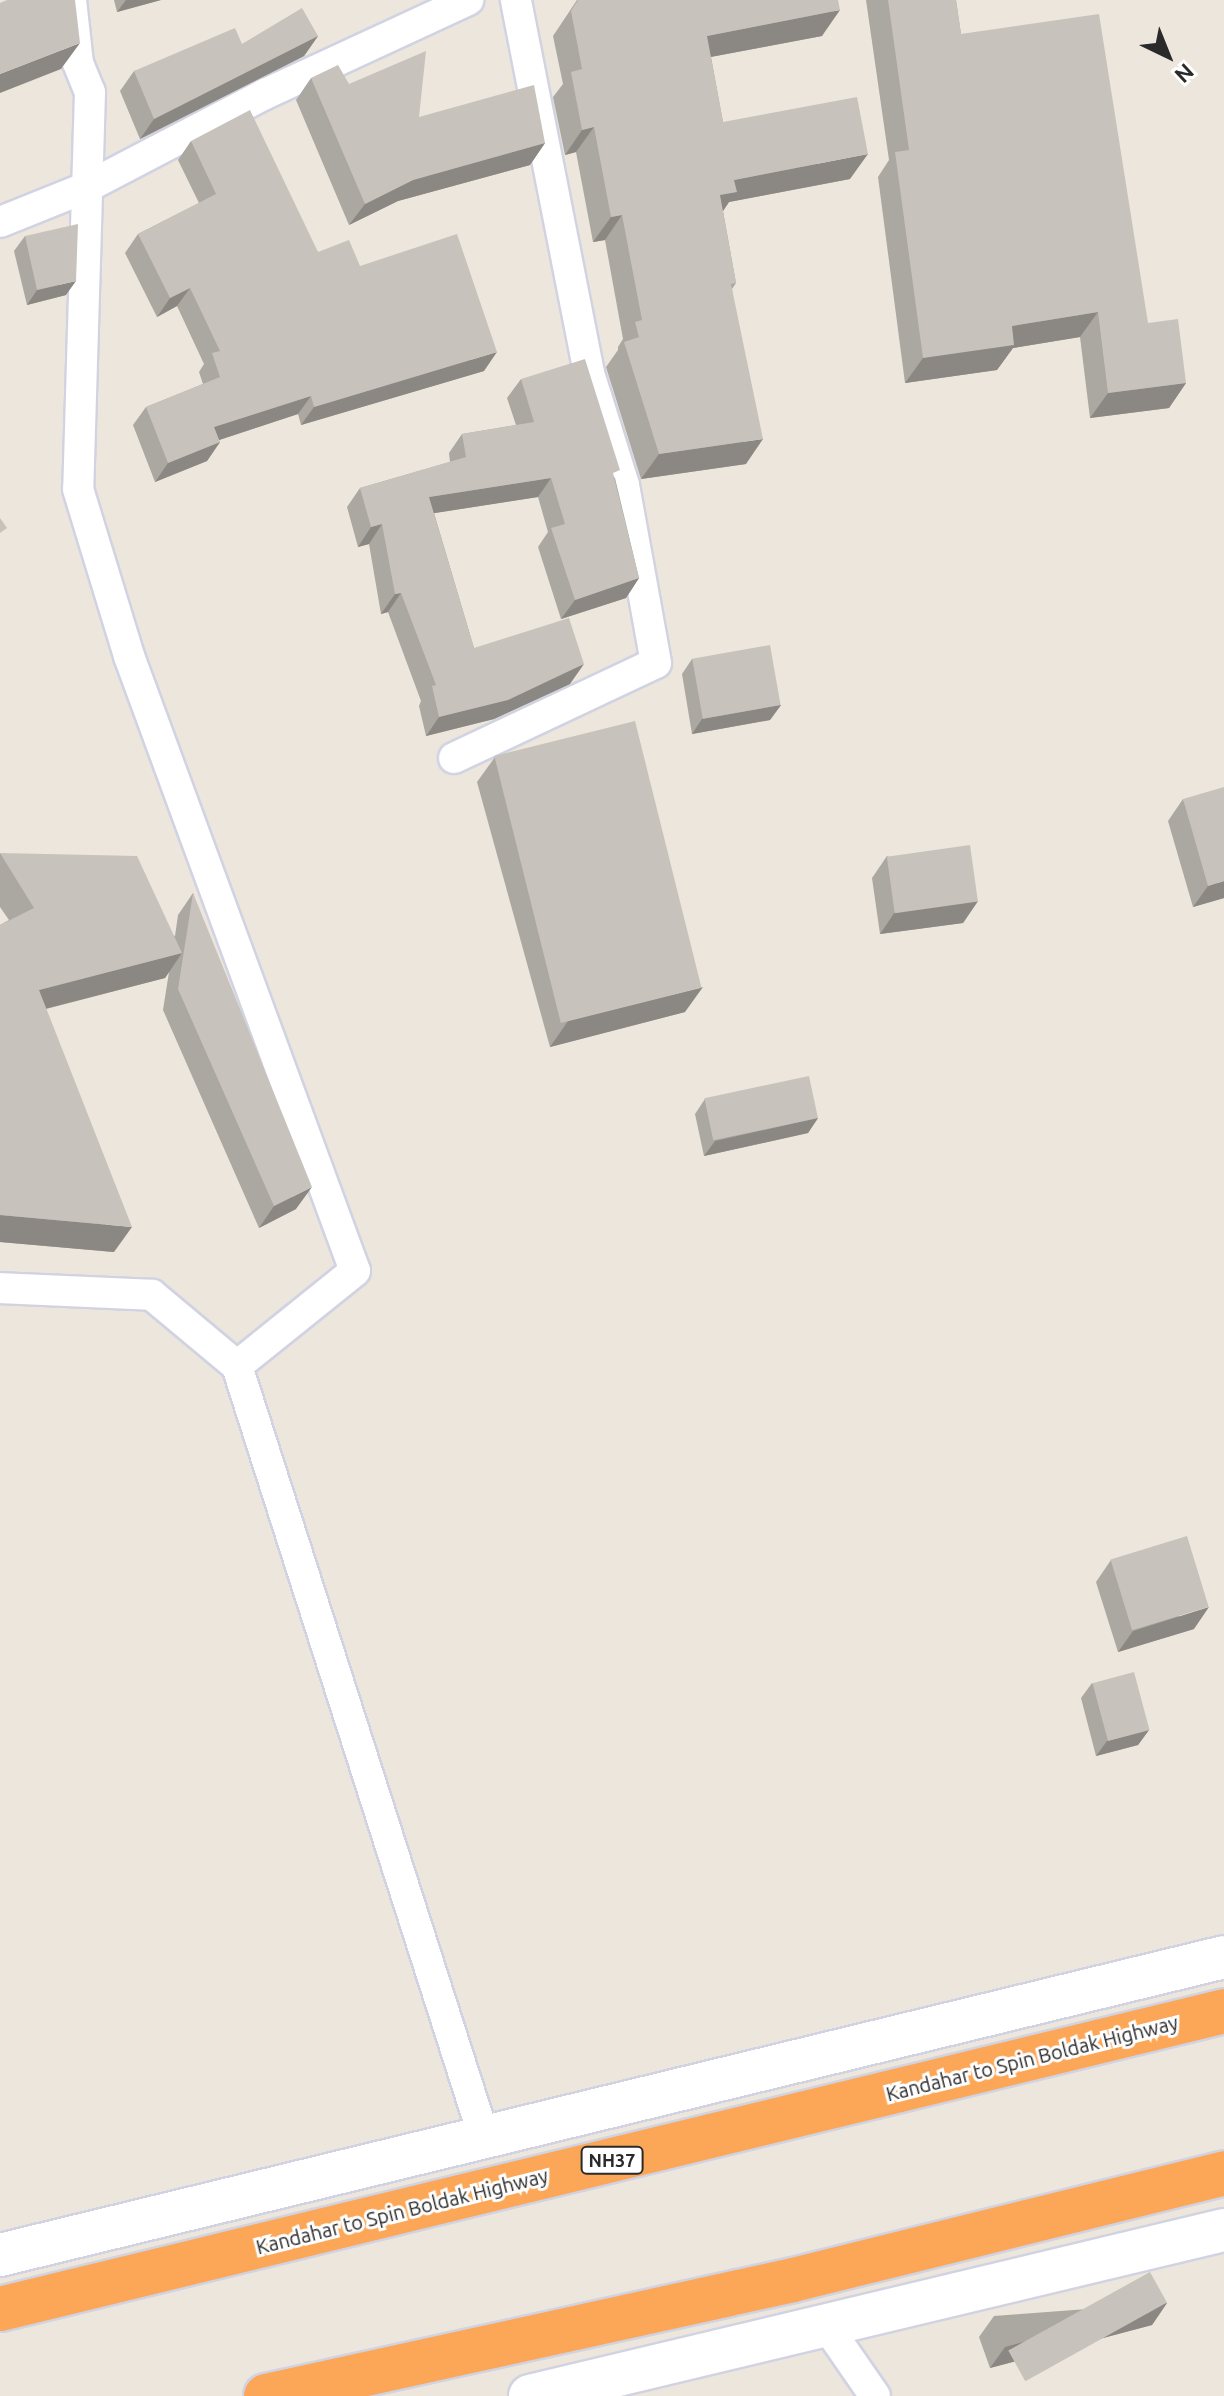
<!DOCTYPE html>
<html>
<head>
<meta charset="utf-8">
<style>
	body { margin:0 }
	#map { position:relative; width:1224px; height:2396px; overflow:hidden; background:#ece6dc; font-family:Ubuntu,sans-serif }
	div>[style] { position:absolute }
	.roads { filter:drop-shadow(2px 0 #d1d3e2) drop-shadow(-2px 0 #d1d3e2) drop-shadow(0 2px #d1d3e2) drop-shadow(0 -2px #d1d3e2) }
	.street>* { height:30px; margin:-15px; padding:0 15px; transform-origin:15px; border-radius:15px; background:#fff }
	.secondary>* { height:42px; margin:-21px; padding:0 21px; transform-origin:21px; border-radius:21px; background:#fff }
	.highway>* { height:44px; margin:-22px; padding:0 22px; transform-origin:22px; border-radius:22px; background:#fca757 }
	.wall>* { inset:0; background:#aba7a1 }
	.shaded-wall>* { inset:0; background:#8b8883 }
	.building>* { inset:0; background:#c7c2bb; transform-origin:0 0 }
	span { translate:-50% -50%; white-space:nowrap; text-align:center; line-height:1.15; -webkit-text-stroke:6px #fff; paint-order:stroke }
	.shield-label span { padding:2px 6px; background:#fff; border:2px solid; border-radius:6px; -webkit-text-stroke-width:0 }
	.shield-label { font-size:18px; color:#2a2a2a; font-weight:700 }
	.street-label { font-size:20px; color:#2a2a2a }
	.north { position:absolute; left:1128px; top:16px; width:80px; height:80px; -webkit-text-stroke:6px #fff; paint-order:stroke; rotate:137deg; font-size:22px; font-weight:700; line-height:32px; text-align:center; color:#2a2a2a }
	.north::after { content:''; display:block; margin:auto; width:28px; height:36px; background:#2a2a2a; clip-path:polygon(50% 0,100% 100%,50% 72%,0 100%) }
</style>
</head>
<body>
<div id="map">
	<div class="roads">
		<div class="street">
			<div style="left:71px;top:0;width:63px;rotate:83.7deg"></div>
			<div style="left:78px;top:63px;width:31px;rotate:68deg"></div>
			<div style="left:90px;top:92px;width:397px;rotate:91.7deg"></div>
			<div style="left:78px;top:489px;width:175px;rotate:73deg"></div>
			<div style="left:129px;top:656px;width:655px;rotate:69.82deg"></div>
			<div style="left:355px;top:1271px;width:151px;rotate:141.2deg"></div>
			<div style="left:237px;top:1366px;width:810px;rotate:72.24deg"></div>
			<div style="left:0;top:222px;width:94px;rotate:-21.9deg"></div>
			<div style="left:87px;top:187px;width:201px;rotate:-27.6deg"></div>
			<div style="left:265px;top:94px;width:224px;rotate:-24.8deg"></div>
			<div style="left:454px;top:758px;width:223px;rotate:-25.2deg"></div>
			<div style="left:656px;top:663px;width:181px;rotate:-100.2deg"></div>
			<div style="left:624px;top:485px;width:117px;rotate:-107.4deg"></div>
			<div style="left:589px;top:373px;width:380px;rotate:-101.1deg"></div>
			<div style="left:0;top:1288px;width:152px;rotate:2.6deg"></div>
			<div style="left:152px;top:1295px;width:111px;rotate:39.9deg"></div>
			<div style="left:826px;top:2325px;width:86px;rotate:55.4deg"></div>
		</div>
		<div class="secondary">
			<div style="left:0;top:2255px;width:1260px;rotate:-13.68deg"></div>
			<div style="left:530px;top:2396px;width:714px;rotate:-13.45deg"></div>
		</div>
		<div class="highway">
			<div style="left:0;top:2309px;width:1260px;rotate:-13.68deg"></div>
			<div style="left:266px;top:2396px;width:540px;rotate:-12.41deg"></div>
			<div style="left:793px;top:2280px;width:444px;rotate:-13.9deg"></div>
		</div>
	</div>
	<div class="wall">
		<div style="clip-path:polygon(114px 0,161px 0,117px 12px)"></div>
		<div style="clip-path:polygon(577px 0,838px 0,822px 36px,711px 57px,723px 122px,850px 179px,729px 202px,723px 211px,736px 283px,732px 289px,746px 464px,641px 479px,606px 367px,618px 350px,618px 347px,623px 339px,605px 240px,593px 242px,576px 152px,565px 155px,553px 97px,563px 84px,553px 36px)"></div>
		<div style="clip-path:polygon(866px 0,956px 0,961px 34px,1186px 383px,1169px 408px,1090px 418px,1080px 337px,1013px 348px,997px 370px,905px 383px,878px 177px,889px 160px)"></div>
		<div style="clip-path:polygon(318px 36px,304px 56px,140px 139px,120px 91px,134px 71px,242px 44px)"></div>
		<div style="clip-path:polygon(311px 78px,349px 84px,419px 117px,545px 143px,530px 165px,398px 201px,349px 225px,296px 100px)"></div>
		<div style="clip-path:polygon(191px 141px,318px 252px,360px 266px,484px 371px,301px 425px,298px 414px,219px 440px,220px 442px,207px 461px,155px 482px,133px 425px,146px 407px,203px 384px,199px 372px,204px 364px,177px 306px,157px 317px,125px 253px,138px 234px,199px 203px,178px 160px)"></div>
		<div style="clip-path:polygon(25px 236px,66px 295px,27px 305px,14px 251px)"></div>
		<div style="clip-path:polygon(521px 379px,615px 478px,639px 578px,626px 598px,561px 619px,538px 547px,548px 532px,538px 497px,434px 513px,474px 648px,570px 684px,494px 719px,426px 736px,419px 706px,421px 701px,388px 612px,381px 614px,369px 544px,358px 547px,347px 507px,360px 488px,450px 462px,449px 453px,462px 434px,516px 425px,507px 398px)"></div>
		<div style="clip-path:polygon(692px 659px,781px 705px,770px 720px,692px 734px,682px 674px)"></div>
		<div style="clip-path:polygon(495px 757px,685px 1012px,550px 1047px,477px 782px)"></div>
		<div style="clip-path:polygon(1183px 799px,1224px 898px,1193px 907px,1168px 821px)"></div>
		<div style="clip-path:polygon(0 853px,175px 936px,178px 915px,193px 893px,296px 1209px,259px 1228px,163px 1010px,169px 972px,165px 978px,46px 1009px,114px 1252px,0 1242px,0 925px,9px 920px,0 907px)"></div>
		<div style="clip-path:polygon(887px 856px,978px 901px,963px 923px,880px 934px,872px 878px)"></div>
		<div style="clip-path:polygon(705px 1099px,818px 1118px,808px 1133px,704px 1156px,695px 1114px)"></div>
		<div style="clip-path:polygon(1111px 1560px,1194px 1629px,1118px 1652px,1096px 1582px)"></div>
		<div style="clip-path:polygon(1092px 1683px,1149px 1730px,1138px 1745px,1096px 1756px,1081px 1698px)"></div>
		<div style="clip-path:polygon(1167px 2303px,1152px 2325px,990px 2368px,979px 2337px,994px 2316px)"></div>
	</div>
	<div class="shaded-wall">
		<div style="clip-path:polygon(126px 0,161px 0,117px 12px)"></div>
		<div style="clip-path:polygon(840px 10px,822px 36px,689px 61px,707px 36px)"></div>
		<div style="clip-path:polygon(318px 36px,304px 56px,140px 139px,154px 119px)"></div>
		<div style="clip-path:polygon(80px 43px,61px 69px,0 93px,0 74px)"></div>
		<div style="clip-path:polygon(594px 127px,576px 152px,565px 155px,582px 130px)"></div>
		<div style="clip-path:polygon(545px 143px,530px 165px,398px 201px,349px 225px,365px 204px,413px 180px)"></div>
		<div style="clip-path:polygon(868px 154px,850px 179px,729px 202px,719px 217px,720px 195px,734px 180px)"></div>
		<div style="clip-path:polygon(622px 215px,605px 240px,593px 242px,611px 217px)"></div>
		<div style="clip-path:polygon(76px 281px,66px 295px,27px 305px,37px 290px)"></div>
		<div style="clip-path:polygon(190px 288px,177px 306px,157px 317px,170px 298px)"></div>
		<div style="clip-path:polygon(1098px 312px,1080px 337px,1013px 348px,997px 370px,905px 383px,923px 358px,1012px 326px)"></div>
		<div style="clip-path:polygon(497px 352px,484px 371px,301px 425px,314px 407px)"></div>
		<div style="clip-path:polygon(1186px 383px,1169px 408px,1090px 418px,1108px 393px)"></div>
		<div style="clip-path:polygon(311px 396px,298px 414px,201px 446px,214px 427px)"></div>
		<div style="clip-path:polygon(763px 439px,746px 464px,641px 479px,659px 454px)"></div>
		<div style="clip-path:polygon(220px 442px,207px 461px,155px 482px,168px 463px)"></div>
		<div style="clip-path:polygon(551px 478px,538px 497px,416px 516px,429px 497px)"></div>
		<div style="clip-path:polygon(382px 524px,369px 544px,358px 547px,371px 527px)"></div>
		<div style="clip-path:polygon(639px 578px,626px 598px,561px 619px,575px 600px)"></div>
		<div style="clip-path:polygon(401px 593px,388px 612px,381px 614px,395px 594px)"></div>
		<div style="clip-path:polygon(584px 664px,570px 684px,494px 719px,426px 736px,439px 717px)"></div>
		<div style="clip-path:polygon(781px 705px,770px 720px,692px 734px,702px 719px)"></div>
		<div style="clip-path:polygon(1224px 881px,1224px 898px,1193px 907px,1208px 886px)"></div>
		<div style="clip-path:polygon(978px 901px,963px 923px,880px 934px,895px 912px)"></div>
		<div style="clip-path:polygon(182px 953px,165px 978px,21px 1015px,39px 990px)"></div>
		<div style="clip-path:polygon(703px 987px,685px 1012px,550px 1047px,568px 1021px)"></div>
		<div style="clip-path:polygon(818px 1118px,808px 1133px,704px 1156px,715px 1141px)"></div>
		<div style="clip-path:polygon(312px 1187px,296px 1209px,259px 1228px,274px 1206px)"></div>
		<div style="clip-path:polygon(0 1215px,132px 1227px,114px 1252px,0 1242px)"></div>
		<div style="clip-path:polygon(1209px 1607px,1194px 1629px,1118px 1652px,1133px 1631px)"></div>
		<div style="clip-path:polygon(1149px 1730px,1138px 1745px,1096px 1756px,1107px 1741px)"></div>
		<div style="clip-path:polygon(1167px 2303px,1152px 2325px,990px 2368px,1005px 2347px)"></div>
	</div>
	<div class="building">
		<div style="clip-path:polygon(7px 0,75px 0,80px 43px,0 74px,0 3px)"></div>
		<div style="clip-path:polygon(578px 0,838px 0,840px 10px,707px 36px,723px 122px,857px 97px,868px 154px,734px 180px,737px 192px,720px 195px,736px 283px,731px 284px,763px 439px,659px 454px,624px 342px,639px 337px,635px 322px,642px 320px,622px 215px,611px 217px,594px 127px,582px 130px,571px 72px,582px 69px,571px 11px)"></div>
		<div style="clip-path:polygon(888px 0,956px 0,961px 34px,1099px 14px,1148px 323px,1178px 319px,1186px 383px,1108px 393px,1098px 312px,1012px 326px,1014px 345px,923px 358px,895px 152px,909px 150px)"></div>
		<div style="clip-path:polygon(302px 8px,318px 36px,154px 119px,134px 71px,235px 28px,242px 44px)"></div>
		<div style="clip-path:polygon(426px 51px,419px 117px,534px 85px,545px 143px,413px 180px,365px 204px,311px 78px,338px 65px,349px 84px)"></div>
		<div style="clip-path:polygon(250px 110px,318px 252px,349px 240px,360px 266px,457px 234px,497px 352px,314px 407px,311px 396px,214px 427px,220px 442px,168px 463px,146px 407px,220px 377px,212px 353px,220px 351px,190px 288px,170px 298px,138px 234px,216px 194px,191px 141px)"></div>
		<div style="clip-path:polygon(78px 224px,76px 281px,37px 290px,25px 236px)"></div>
		<div style="clip-path:polygon(585px 359px,620px 470px,613px 473px,639px 578px,575px 600px,551px 528px,565px 524px,551px 478px,429px 497px,474px 648px,569px 618px,584px 664px,508px 700px,439px 717px,432px 686px,436px 685px,401px 593px,395px 594px,382px 524px,371px 527px,360px 488px,466px 457px,462px 434px,534px 422px,521px 379px)"></div>
		<div style="clip-path:polygon(0 518px,7px 528px,0 533px)"></div>
		<div style="left:770px;top:645px;width:61px;height:79px;rotate:80deg"></div>
		<div style="left:635px;top:721px;width:275px;height:145px;rotate:76deg"></div>
		<div style="clip-path:polygon(1224px 787px,1224px 881px,1208px 886px,1183px 799px)"></div>
		<div style="left:970px;top:845px;width:57px;height:84px;rotate:82deg"></div>
		<div style="clip-path:polygon(0 853px,137px 856px,182px 953px,39px 990px,132px 1227px,0 1215px,0 925px,34px 908px)"></div>
		<div style="clip-path:polygon(193px 893px,312px 1187px,274px 1206px,178px 989px)"></div>
		<div style="left:809px;top:1076px;width:43px;height:107px;rotate:78deg"></div>
		<div style="left:1187px;top:1536px;width:74px;height:80px;rotate:73deg"></div>
		<div style="left:1134px;top:1672px;width:60px;height:43px;rotate:75deg"></div>
		<div style="left:1150px;top:2272px;width:35px;height:162px;rotate:61deg"></div>
	</div>
	<div class="shield-label">
		<span style="left:612px;top:2160px">NH37</span>
	</div>
	<div class="street-label">
		<span style="left:1032px;top:2058px;rotate:-14deg">Kandahar to Spin Boldak Highway</span>
		<span style="left:402px;top:2211px;rotate:-14deg">Kandahar to Spin Boldak Highway</span>
	</div>
	<div class="north">N</div>
</div>
</body>
</html>
